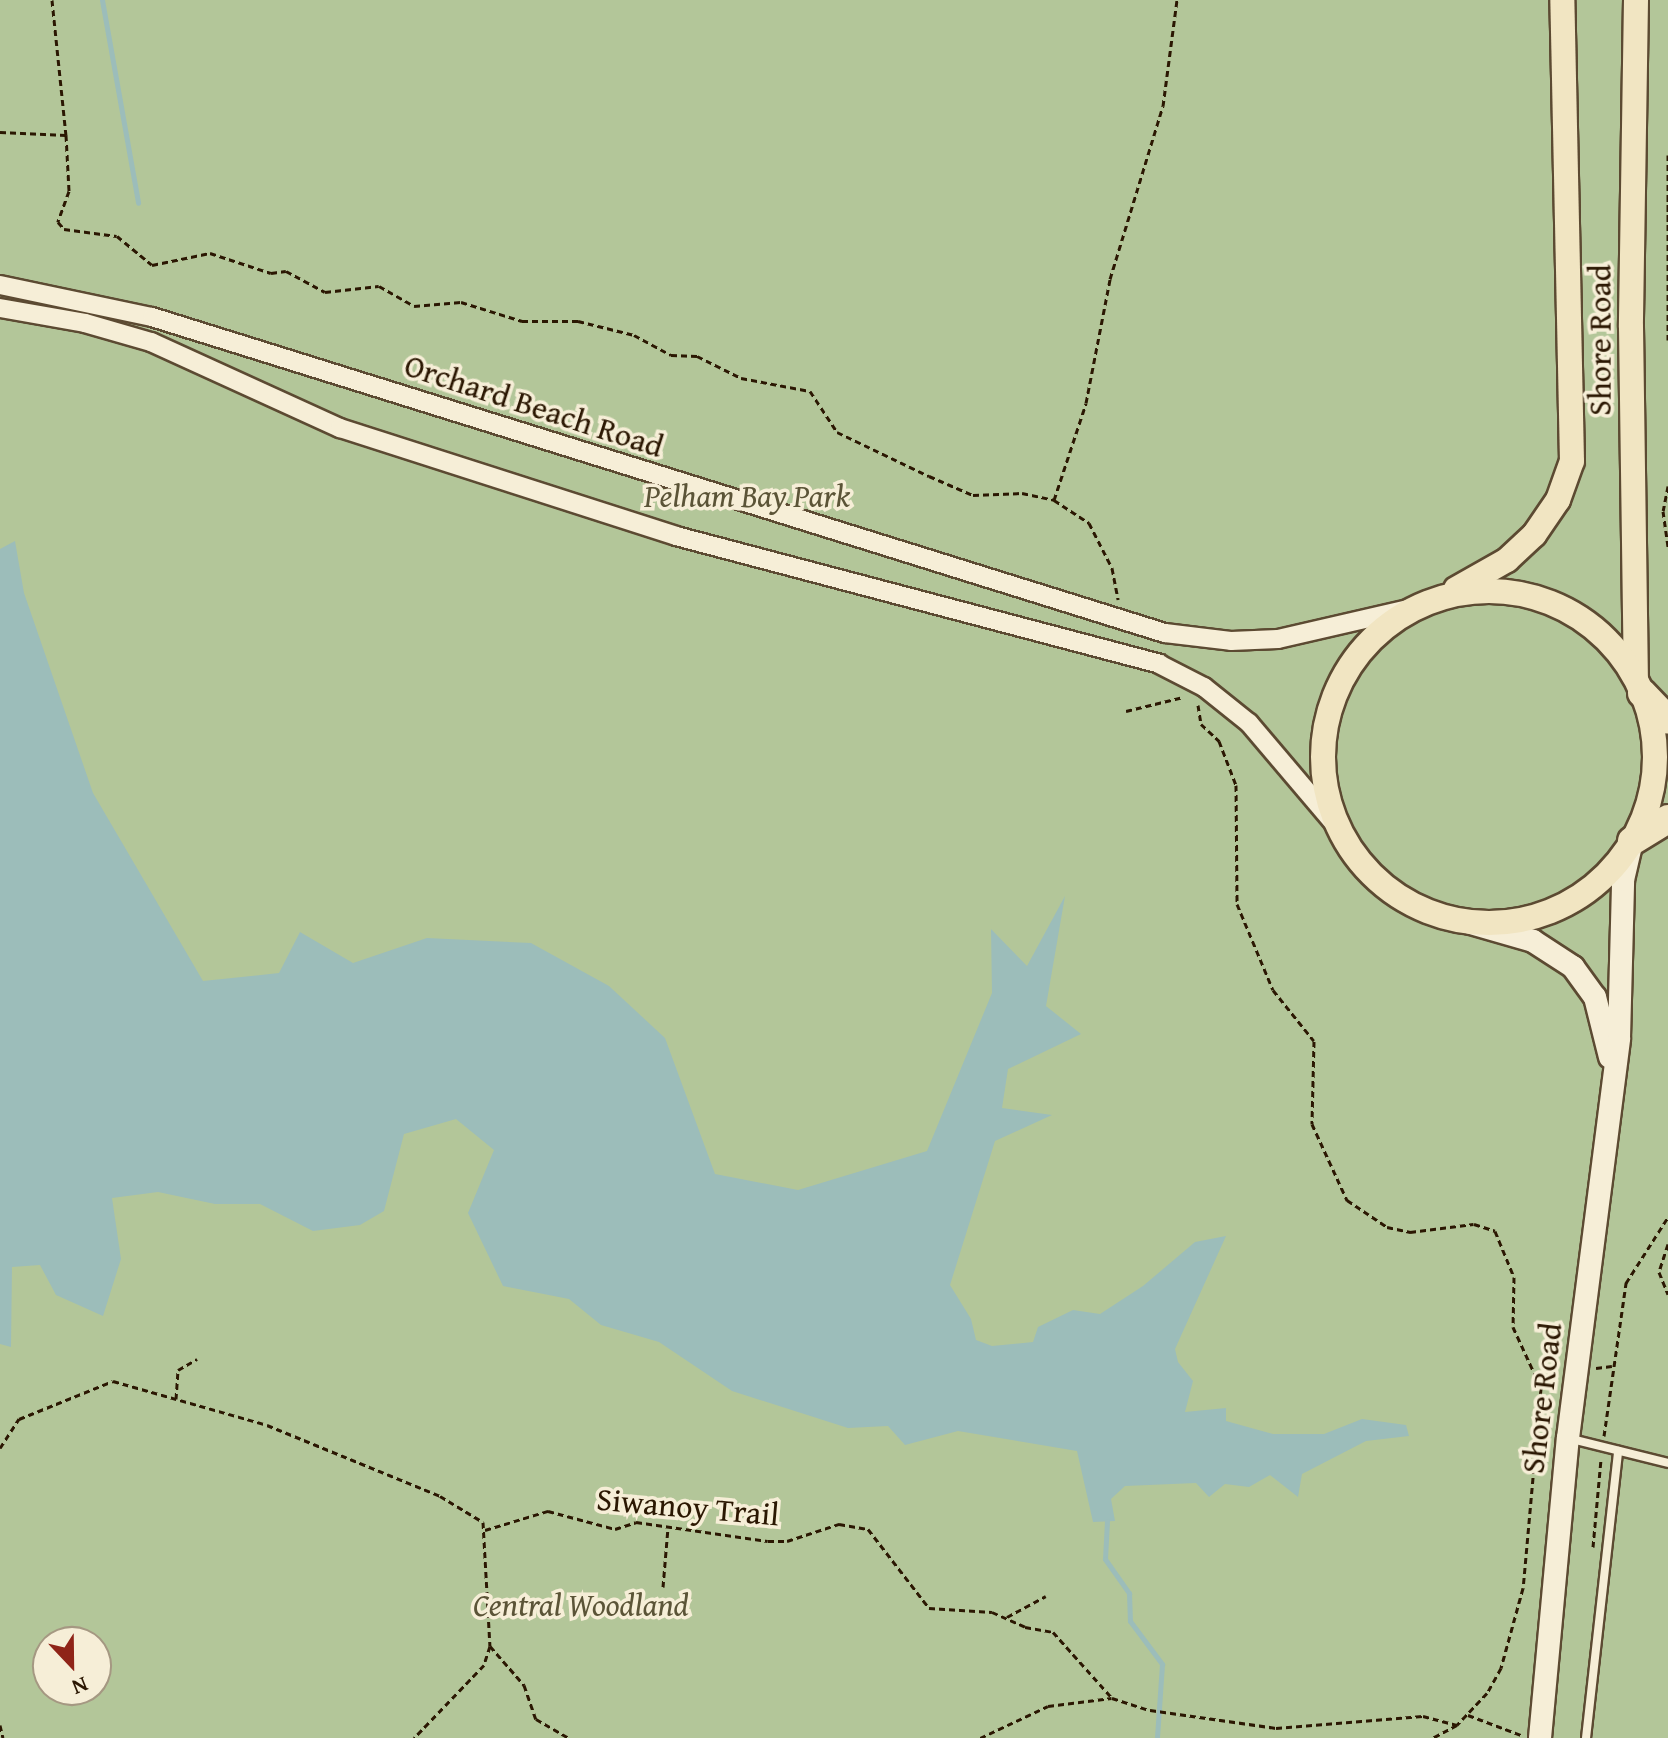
<!DOCTYPE html>
<html>
<head>
<meta charset="utf-8">
<style>
	body { margin:0 }
	#map { position:relative; width:1668px; height:1738px; overflow:hidden; background:#f1e5c2; font-family:"Gentium Book Plus",serif }
	div>[style] { position:absolute }
	.green>* { inset:0; background:#b3c699 }
	.water>* { inset:0; background:#9cbdba }
	.stream>* { height:5px; margin:-2.5px; padding:0 2.5px; transform-origin:2.5px; border-radius:2.5px; background:#9cbdba }
	.path>* { height:3px; margin-top:-1.5px; transform-origin:0; background:repeating-linear-gradient(90deg,#2b1702 0 6px,transparent 0 10px) }
	.roads { filter:drop-shadow(2px 0 #5c4a32) drop-shadow(-2px 0 #5c4a32) drop-shadow(0 2px #5c4a32) drop-shadow(0 -2px #5c4a32) }
	.service>* { height:8px; margin:-4px; padding:0 4px; transform-origin:4px; border-radius:4px; background:#f6eed7 }
	.tertiary>* { height:18px; margin:-9px; padding:0 9px; transform-origin:9px; border-radius:9px; background:#f6eed7 }
	.secondary>* { height:22px; margin:-11px; padding:0 11px; transform-origin:11px; border-radius:11px; background:#f6eed7 }
	.primary>* { height:24px; margin:-12px; padding:0 12px; transform-origin:12px; border-radius:12px; background:#f1e5c2 }
	.primary>.ring { margin:-12px; padding:0; box-sizing:content-box; background:none; border:24px solid #f1e5c2; border-radius:50% }
	.motorway>* { height:28px; margin:-14px; padding:0 14px; transform-origin:14px; border-radius:14px; background:#f1e5c2 }
	span { translate:-50% -50%; white-space:nowrap; text-align:center; line-height:1.15; -webkit-text-stroke:7px #f6eed7; paint-order:stroke }
	.street-label { font-size:32px; color:#2b1702 }
	.park-label { font-size:32px; color:#5b5437; font-style:italic }
	.north { position:absolute; left:32px; top:1626px; width:80px; height:80px; box-sizing:border-box; background:#f6eed7; border:2px solid #a59882; border-radius:50%; rotate:158deg; font-size:22px; font-weight:700; line-height:32px; text-align:center; color:#2b1702 }
	.north::after { content:''; display:block; margin:auto; width:28px; height:36px; background:#8f2418; clip-path:polygon(50% 0,100% 100%,50% 72%,0 100%) }
</style>
</head>
<body>
<div id="map">
	<div class="green">
		<div style="clip-path:polygon(evenodd,0 0,1668px 0,1668px 1738px,0 1738px,0 0,48px 1642px,96px 1642px,96px 1690px,48px 1690px,48px 1642px)"></div>
	</div>
	<div class="water">
		<div style="clip-path:polygon(15px 541px,24px 593px,93px 793px,203px 981px,279px 973px,300px 932px,353px 963px,427px 938px,531px 943px,609px 986px,665px 1038px,715px 1174px,798px 1190px,927px 1151px,992px 993px,991px 929px,1027px 966px,1065px 896px,1046px 1006px,1081px 1034px,1008px 1069px,1002px 1108px,1052px 1115px,995px 1141px,950px 1285px,971px 1319px,976px 1340px,992px 1346px,1033px 1342px,1038px 1327px,1073px 1310px,1100px 1314px,1143px 1286px,1195px 1242px,1226px 1236px,1175px 1349px,1178px 1362px,1193px 1381px,1185px 1412px,1226px 1408px,1226px 1421px,1273px 1434px,1324px 1434px,1362px 1419px,1406px 1425px,1409px 1436px,1366px 1441px,1302px 1474px,1298px 1497px,1270px 1475px,1249px 1487px,1225px 1484px,1209px 1497px,1196px 1483px,1125px 1486px,1111px 1499px,1115px 1521px,1093px 1522px,1077px 1451px,958px 1431px,905px 1445px,888px 1426px,848px 1428px,732px 1391px,659px 1342px,601px 1325px,569px 1299px,503px 1286px,468px 1213px,494px 1150px,456px 1119px,404px 1134px,384px 1211px,360px 1225px,313px 1231px,260px 1204px,215px 1204px,158px 1192px,112px 1198px,121px 1259px,103px 1316px,56px 1295px,40px 1265px,12px 1267px,11px 1347px,0 1344px,0 549px)"></div>
	</div>
	<div class="stream">
		<div style="left:102px;top:0;width:206px;rotate:79.9deg"></div>
		<div style="left:1107px;top:1521px;width:38px;rotate:93deg"></div>
		<div style="left:1105px;top:1559px;width:42px;rotate:54.8deg"></div>
		<div style="left:1129px;top:1593px;width:28px;rotate:88deg"></div>
		<div style="left:1130px;top:1621px;width:54px;rotate:53.3deg"></div>
		<div style="left:1162px;top:1664px;width:74px;rotate:93.9deg"></div>
	</div>
	<div class="path">
		<div style="left:52px;top:0;width:136px;rotate:84.1deg"></div>
		<div style="left:0;top:132px;width:66px;rotate:2.6deg"></div>
		<div style="left:66px;top:135px;width:56px;rotate:86.9deg"></div>
		<div style="left:69px;top:191px;width:33px;rotate:110deg"></div>
		<div style="left:58px;top:222px;width:9px;rotate:49deg"></div>
		<div style="left:64px;top:229px;width:53px;rotate:7.5deg"></div>
		<div style="left:117px;top:236px;width:45px;rotate:39.6deg"></div>
		<div style="left:152px;top:265px;width:59px;rotate:-11.7deg"></div>
		<div style="left:210px;top:253px;width:64px;rotate:18.2deg"></div>
		<div style="left:271px;top:273px;width:15px;rotate:-8deg"></div>
		<div style="left:286px;top:271px;width:44px;rotate:28.3deg"></div>
		<div style="left:325px;top:292px;width:54px;rotate:-6.3deg"></div>
		<div style="left:379px;top:286px;width:40px;rotate:29.7deg"></div>
		<div style="left:414px;top:306px;width:47px;rotate:-4.9deg"></div>
		<div style="left:461px;top:302px;width:64px;rotate:17.3deg"></div>
		<div style="left:522px;top:321px;width:56px"></div>
		<div style="left:578px;top:321px;width:58px;rotate:14deg"></div>
		<div style="left:634px;top:335px;width:42px;rotate:28.4deg"></div>
		<div style="left:671px;top:355px;width:26px;rotate:2deg"></div>
		<div style="left:697px;top:356px;width:49px;rotate:26.6deg"></div>
		<div style="left:741px;top:378px;width:70px;rotate:10.7deg"></div>
		<div style="left:810px;top:391px;width:49px;rotate:56.6deg"></div>
		<div style="left:837px;top:432px;width:102px;rotate:25.6deg"></div>
		<div style="left:929px;top:476px;width:48px;rotate:23.4deg"></div>
		<div style="left:973px;top:495px;width:49px;rotate:-2.3deg"></div>
		<div style="left:1022px;top:493px;width:33px;rotate:12deg"></div>
		<div style="left:1054px;top:500px;width:42px;rotate:33.3deg"></div>
		<div style="left:1089px;top:523px;width:51px;rotate:62.9deg"></div>
		<div style="left:1112px;top:568px;width:32px;rotate:79deg"></div>
		<div style="left:1668px;top:155px;width:185px;rotate:90deg"></div>
		<div style="left:1668px;top:486px;width:25px;rotate:101deg"></div>
		<div style="left:1663px;top:511px;width:36px;rotate:82deg"></div>
		<div style="left:1054px;top:500px;width:102px;rotate:-71.7deg"></div>
		<div style="left:1086px;top:403px;width:126px;rotate:-79deg"></div>
		<div style="left:1110px;top:279px;width:181px;rotate:-73deg"></div>
		<div style="left:1163px;top:106px;width:107px;rotate:-82.5deg"></div>
		<div style="left:1198px;top:705px;width:19px;rotate:81deg"></div>
		<div style="left:1201px;top:724px;width:25px;rotate:43deg"></div>
		<div style="left:1219px;top:741px;width:47px;rotate:68.9deg"></div>
		<div style="left:1236px;top:785px;width:119px;rotate:89.5deg"></div>
		<div style="left:1237px;top:904px;width:93px;rotate:67.3deg"></div>
		<div style="left:1273px;top:990px;width:65px;rotate:51.2deg"></div>
		<div style="left:1314px;top:1041px;width:83px;rotate:91.4deg"></div>
		<div style="left:1312px;top:1124px;width:84px;rotate:65.3deg"></div>
		<div style="left:1347px;top:1200px;width:48px;rotate:34deg"></div>
		<div style="left:1387px;top:1227px;width:24px;rotate:12deg"></div>
		<div style="left:1410px;top:1232px;width:64px;rotate:-7.1deg"></div>
		<div style="left:1474px;top:1224px;width:22px;rotate:18deg"></div>
		<div style="left:1495px;top:1231px;width:50px;rotate:67.6deg"></div>
		<div style="left:1514px;top:1277px;width:50px;rotate:91.1deg"></div>
		<div style="left:1513px;top:1327px;width:67px;rotate:65.3deg"></div>
		<div style="left:1541px;top:1388px;width:201px;rotate:95.1deg"></div>
		<div style="left:1523px;top:1588px;width:83px;rotate:105.4deg"></div>
		<div style="left:1501px;top:1668px;width:29px;rotate:119deg"></div>
		<div style="left:1487px;top:1693px;width:44px;rotate:133.2deg"></div>
		<div style="left:1457px;top:1725px;width:27px;rotate:152deg"></div>
		<div style="left:1126px;top:711px;width:59px;rotate:-13.8deg"></div>
		<div style="left:1668px;top:1244px;width:29px;rotate:108deg"></div>
		<div style="left:1659px;top:1272px;width:24px;rotate:68deg"></div>
		<div style="left:1596px;top:1368px;width:16px;rotate:-7deg"></div>
		<div style="left:1541px;top:1388px;width:16px;rotate:-27deg"></div>
		<div style="left:176px;top:1399px;width:29px;rotate:-86deg"></div>
		<div style="left:178px;top:1370px;width:22px;rotate:-30deg"></div>
		<div style="left:1604px;top:1436px;width:155px;rotate:-81.8deg"></div>
		<div style="left:1626px;top:1283px;width:78px;rotate:-57.5deg"></div>
		<div style="left:0;top:1448px;width:35px;rotate:-57deg"></div>
		<div style="left:19px;top:1419px;width:101px;rotate:-22deg"></div>
		<div style="left:113px;top:1381px;width:160px;rotate:15.9deg"></div>
		<div style="left:267px;top:1425px;width:187px;rotate:22.3deg"></div>
		<div style="left:440px;top:1496px;width:50px;rotate:31.2deg"></div>
		<div style="left:483px;top:1522px;width:124px;rotate:86.8deg"></div>
		<div style="left:490px;top:1646px;width:20px;rotate:108deg"></div>
		<div style="left:484px;top:1665px;width:101px;rotate:133.8deg"></div>
		<div style="left:485px;top:1530px;width:66px;rotate:-16.8deg"></div>
		<div style="left:548px;top:1511px;width:69px;rotate:15deg"></div>
		<div style="left:615px;top:1529px;width:22px;rotate:-18deg"></div>
		<div style="left:636px;top:1522px;width:133px;rotate:8.2deg"></div>
		<div style="left:768px;top:1541px;width:19px"></div>
		<div style="left:787px;top:1541px;width:55px;rotate:-18.1deg"></div>
		<div style="left:839px;top:1524px;width:29px;rotate:10deg"></div>
		<div style="left:868px;top:1529px;width:100px;rotate:52.3deg"></div>
		<div style="left:929px;top:1608px;width:63px;rotate:3.6deg"></div>
		<div style="left:992px;top:1612px;width:36px;rotate:24deg"></div>
		<div style="left:1025px;top:1627px;width:28px;rotate:10deg"></div>
		<div style="left:1053px;top:1632px;width:89px;rotate:48.2deg"></div>
		<div style="left:1112px;top:1698px;width:40px;rotate:18deg"></div>
		<div style="left:1150px;top:1710px;width:127px;rotate:8.1deg"></div>
		<div style="left:1276px;top:1728px;width:147px;rotate:-4.7deg"></div>
		<div style="left:1423px;top:1716px;width:35px;rotate:15deg"></div>
		<div style="left:1593px;top:1547px;width:88px;rotate:-84.8deg"></div>
		<div style="left:663px;top:1587px;width:59px;rotate:-85.2deg"></div>
		<div style="left:1007px;top:1617px;width:44px;rotate:-28.3deg"></div>
		<div style="left:490px;top:1646px;width:52px;rotate:48.9deg"></div>
		<div style="left:524px;top:1685px;width:36px;rotate:71deg"></div>
		<div style="left:536px;top:1719px;width:38px;rotate:30deg"></div>
		<div style="left:1468px;top:1715px;width:57px;rotate:20.7deg"></div>
		<div style="left:0;top:1725px;width:13px;rotate:77deg"></div>
		<div style="left:980px;top:1738px;width:75px;rotate:-25.2deg"></div>
		<div style="left:1048px;top:1706px;width:64px;rotate:-7.1deg"></div>
	</div>
	<div class="roads">
		<div class="service">
			<div style="left:1572px;top:1439px;width:99px;rotate:14deg"></div>
			<div style="left:1586px;top:1738px;width:289px;rotate:-83.6deg"></div>
		</div>
		<div class="tertiary">
			<div style="left:0;top:285px;width:155px;rotate:11.9deg"></div>
			<div style="left:152px;top:317px;width:1061px;rotate:17.33deg"></div>
			<div style="left:1165px;top:633px;width:66px;rotate:6.9deg"></div>
			<div style="left:1231px;top:641px;width:47px;rotate:-2.4deg"></div>
			<div style="left:1278px;top:639px;width:147px;rotate:-13deg"></div>
			<div style="left:0;top:308px;width:86px;rotate:10deg"></div>
			<div style="left:85px;top:323px;width:69px;rotate:16.1deg"></div>
			<div style="left:151px;top:342px;width:208px;rotate:24.5deg"></div>
			<div style="left:340px;top:428px;width:353px;rotate:17.8deg"></div>
			<div style="left:676px;top:536px;width:500px;rotate:14.8deg"></div>
			<div style="left:1159px;top:664px;width:51px;rotate:27.1deg"></div>
			<div style="left:1204px;top:687px;width:58px;rotate:38.7deg"></div>
			<div style="left:1249px;top:723px;width:139px;rotate:49.7deg"></div>
		</div>
		<div class="secondary">
			<div style="left:1460px;top:920px;width:76px;rotate:16deg"></div>
			<div style="left:1533px;top:941px;width:48px;rotate:33deg"></div>
			<div style="left:1573px;top:967px;width:37px;rotate:54deg"></div>
			<div style="left:1595px;top:997px;width:62px;rotate:76deg"></div>
			<div style="left:1540px;top:1738px;width:301px;rotate:-84.7deg"></div>
			<div style="left:1568px;top:1438px;width:403px;rotate:-82.7deg"></div>
			<div style="left:1619px;top:1038px;width:158px;rotate:-88.5deg"></div>
			<div style="left:1623px;top:880px;width:40px;rotate:-77deg"></div>
		</div>
		<div class="primary">
			<div style="left:1636px;top:0;width:327px;rotate:90.9deg"></div>
			<div style="left:1631px;top:327px;width:351px;rotate:89.2deg"></div>
			<div style="left:1456px;top:589px;width:59px;rotate:-29.6deg"></div>
			<div style="left:1507px;top:560px;width:37px;rotate:-43deg"></div>
			<div style="left:1534px;top:535px;width:42px;rotate:-55.6deg"></div>
			<div style="left:1558px;top:500px;width:41px;rotate:-70.3deg"></div>
			<div style="left:1572px;top:461px;width:461px;rotate:-91.2deg"></div>
			<div class="ring" style="left:1323px;top:591px;width:308px;height:308px"></div>
		</div>
		<div class="motorway">
			<div style="left:1642px;top:693px;width:37px;rotate:46deg"></div>
			<div style="left:1632px;top:841px;width:42px;rotate:-31.4deg"></div>
		</div>
	</div>
	<div class="street-label">
		<span style="left:1600px;top:340px;rotate:-90deg">Shore Road</span>
		<span style="left:534px;top:406px;rotate:18deg">Orchard Beach Road</span>
		<span style="left:1542px;top:1398px;rotate:-83deg">Shore Road</span>
		<span style="left:688px;top:1507px;rotate:5deg">Siwanoy Trail</span>
	</div>
	<div class="park-label">
		<span style="left:747px;top:496px">Pelham Bay Park</span>
		<span style="left:581px;top:1605px">Central Woodland</span>
	</div>
	<div class="north">N</div>
</div>
</body>
</html>
